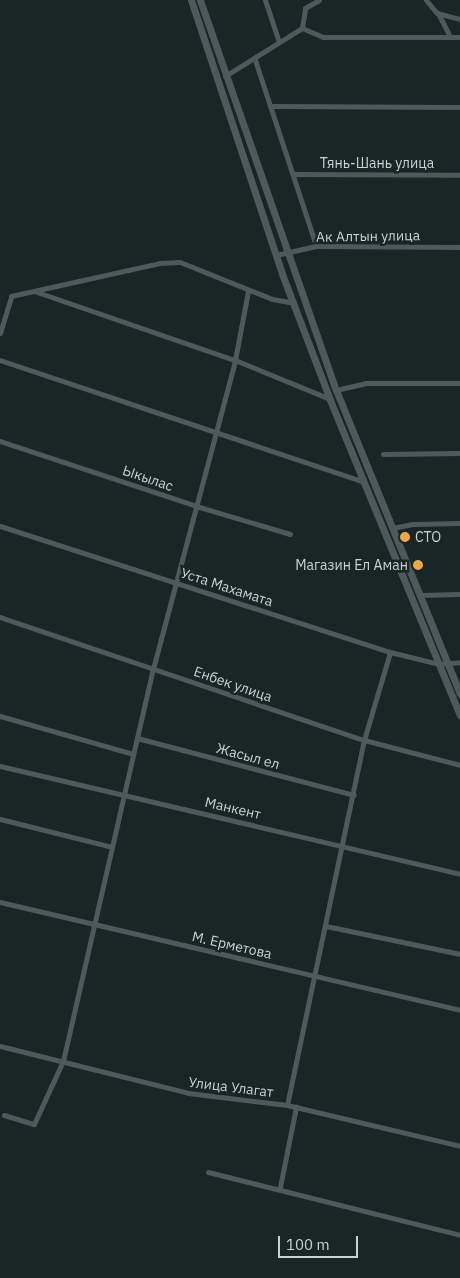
<!DOCTYPE html>
<html>
<head>
<meta charset="utf-8">
<style>
	body { margin:0 }
	#map { position:relative; width:460px; height:1278px; overflow:hidden; background:#182626; font-family:"IBM Plex Sans",sans-serif }
	div>[style] { position:absolute }
	.minor>* { height:5px; margin:-2.5px; padding:0 2.5px; transform-origin:2.5px; border-radius:2.5px; background:#4b5b5b }
	.secondary>* { height:7px; margin:-3.5px; padding:0 3.5px; transform-origin:3.5px; border-radius:3.5px; background:#4b5b5b }
	.dots>* { width:14px; height:14px; translate:-50% -50%; box-sizing:border-box; border:2px solid #182626; border-radius:50% }
	span { translate:-50% -50%; white-space:nowrap; text-align:center; line-height:1.15; -webkit-text-stroke:5px #182626; paint-order:stroke }
	.street-label { font-size:14px; color:#cad3d3 }
	.poi-label { font-size:14px; color:#cad3d3 }
	.left { translate:0 -50%; text-align:left }
	.right { translate:-100% -50%; text-align:right }
	.scale { position:absolute; left:278px; top:1236px; width:80px; height:22px; box-sizing:border-box; border:2px solid #cad3d3; border-top:0; padding-left:6px; font-size:15px; line-height:18px; white-space:nowrap; color:#cad3d3; -webkit-text-stroke:4px #182626; paint-order:stroke }
</style>
</head>
<body>
<div id="map">
	<div class="minor">
		<div style="left:265px;top:0;width:44px;rotate:71.6deg"></div>
		<div style="left:426px;top:0;width:17px;rotate:50deg"></div>
		<div style="left:437px;top:13px;width:24px;rotate:15deg"></div>
		<div style="left:438px;top:13px;width:27px;rotate:63deg"></div>
		<div style="left:302px;top:28px;width:23px;rotate:23deg"></div>
		<div style="left:323px;top:37px;width:137px"></div>
		<div style="left:255px;top:60px;width:196px;rotate:71.8deg"></div>
		<div style="left:225px;top:76px;width:91px;rotate:-31.9deg"></div>
		<div style="left:302px;top:28px;width:20px;rotate:-81deg"></div>
		<div style="left:305px;top:8px;width:16px;rotate:-30deg"></div>
		<div style="left:272px;top:106px;width:188px;rotate:0.3deg"></div>
		<div style="left:294px;top:174px;width:166px;rotate:0.3deg"></div>
		<div style="left:276px;top:255px;width:41px;rotate:-12.7deg"></div>
		<div style="left:316px;top:246px;width:144px;rotate:0.4deg"></div>
		<div style="left:37px;top:292px;width:209px;rotate:19deg"></div>
		<div style="left:235px;top:360px;width:103px;rotate:22.3deg"></div>
		<div style="left:0;top:333px;width:39px;rotate:-73deg"></div>
		<div style="left:11px;top:296px;width:153px;rotate:-12.5deg"></div>
		<div style="left:160px;top:263px;width:20px;rotate:-3deg"></div>
		<div style="left:180px;top:262px;width:99px;rotate:21.9deg"></div>
		<div style="left:272px;top:299px;width:22px;rotate:10deg"></div>
		<div style="left:0;top:360px;width:384px;rotate:18.5deg"></div>
		<div style="left:336px;top:390px;width:31px;rotate:-13deg"></div>
		<div style="left:366px;top:383px;width:94px"></div>
		<div style="left:0;top:441px;width:206px;rotate:18.3deg"></div>
		<div style="left:196px;top:506px;width:98px;rotate:16.6deg"></div>
		<div style="left:383px;top:454px;width:77px;rotate:-0.7deg"></div>
		<div style="left:0;top:526px;width:410px;rotate:17.9deg"></div>
		<div style="left:390px;top:652px;width:50px;rotate:13.8deg"></div>
		<div style="left:439px;top:664px;width:21px;rotate:-5deg"></div>
		<div style="left:392px;top:528px;width:21px;rotate:-11deg"></div>
		<div style="left:413px;top:524px;width:47px;rotate:-1.2deg"></div>
		<div style="left:419px;top:595px;width:41px;rotate:-1.4deg"></div>
		<div style="left:0;top:617px;width:384px;rotate:18.7deg"></div>
		<div style="left:364px;top:740px;width:99px;rotate:14.6deg"></div>
		<div style="left:0;top:716px;width:138px;rotate:15.9deg"></div>
		<div style="left:137px;top:738px;width:224px;rotate:14.7deg"></div>
		<div style="left:0;top:766px;width:473px;rotate:13.2deg"></div>
		<div style="left:0;top:819px;width:115px;rotate:14deg"></div>
		<div style="left:0;top:902px;width:473px;rotate:13.2deg"></div>
		<div style="left:326px;top:926px;width:137px;rotate:11.8deg"></div>
		<div style="left:0;top:1046px;width:194px;rotate:14deg"></div>
		<div style="left:188px;top:1093px;width:100px;rotate:6.9deg"></div>
		<div style="left:287px;top:1105px;width:178px;rotate:13.3deg"></div>
		<div style="left:287px;top:1105px;width:373px;rotate:-78.1deg"></div>
		<div style="left:364px;top:740px;width:92px;rotate:-73.5deg"></div>
		<div style="left:4px;top:1115px;width:31px;rotate:17deg"></div>
		<div style="left:34px;top:1124px;width:69px;rotate:-65.3deg"></div>
		<div style="left:63px;top:1061px;width:402px;rotate:-77.1deg"></div>
		<div style="left:153px;top:669px;width:320px;rotate:-75.1deg"></div>
		<div style="left:235px;top:360px;width:70px;rotate:-79.3deg"></div>
		<div style="left:208px;top:1172px;width:260px;rotate:14deg"></div>
		<div style="left:280px;top:1187px;width:82px;rotate:-78.7deg"></div>
	</div>
	<div class="secondary">
		<div style="left:191px;top:0;width:289px;rotate:71.6deg"></div>
		<div style="left:282px;top:274px;width:135px;rotate:69.1deg"></div>
		<div style="left:330px;top:400px;width:341px;rotate:67.6deg"></div>
		<div style="left:200px;top:0;width:413px;rotate:70.8deg"></div>
		<div style="left:336px;top:390px;width:328px;rotate:67.8deg"></div>
	</div>
	<div class="dots">
		<div style="left:405px;top:537px;background:#f2a541"></div>
		<div style="left:418px;top:565px;background:#f2a541"></div>
	</div>
	<div class="street-label">
		<span style="left:377px;top:163px">Тянь-Шань улица</span>
		<span style="left:368px;top:236px;rotate:-1deg">Ак Алтын улица</span>
		<span style="left:148px;top:478px;rotate:19deg">Ыкылас</span>
		<span style="left:227px;top:587px;rotate:18deg">Уста Махамата</span>
		<span style="left:233px;top:684px;rotate:19deg">Енбек улица</span>
		<span style="left:248px;top:756px;rotate:15deg">Жасыл ел</span>
		<span style="left:233px;top:808px;rotate:13deg">Манкент</span>
		<span style="left:232px;top:945px;rotate:13deg">М. Ерметова</span>
		<span style="left:231px;top:1087px;rotate:7deg">Улица Улагат</span>
	</div>
	<div class="poi-label">
		<span class="left" style="left:415px;top:537px">СТО</span>
		<span class="right" style="left:408px;top:565px">Магазин Ел Аман</span>
	</div>
	<div class="scale">100 m</div>
</div>
</body>
</html>
